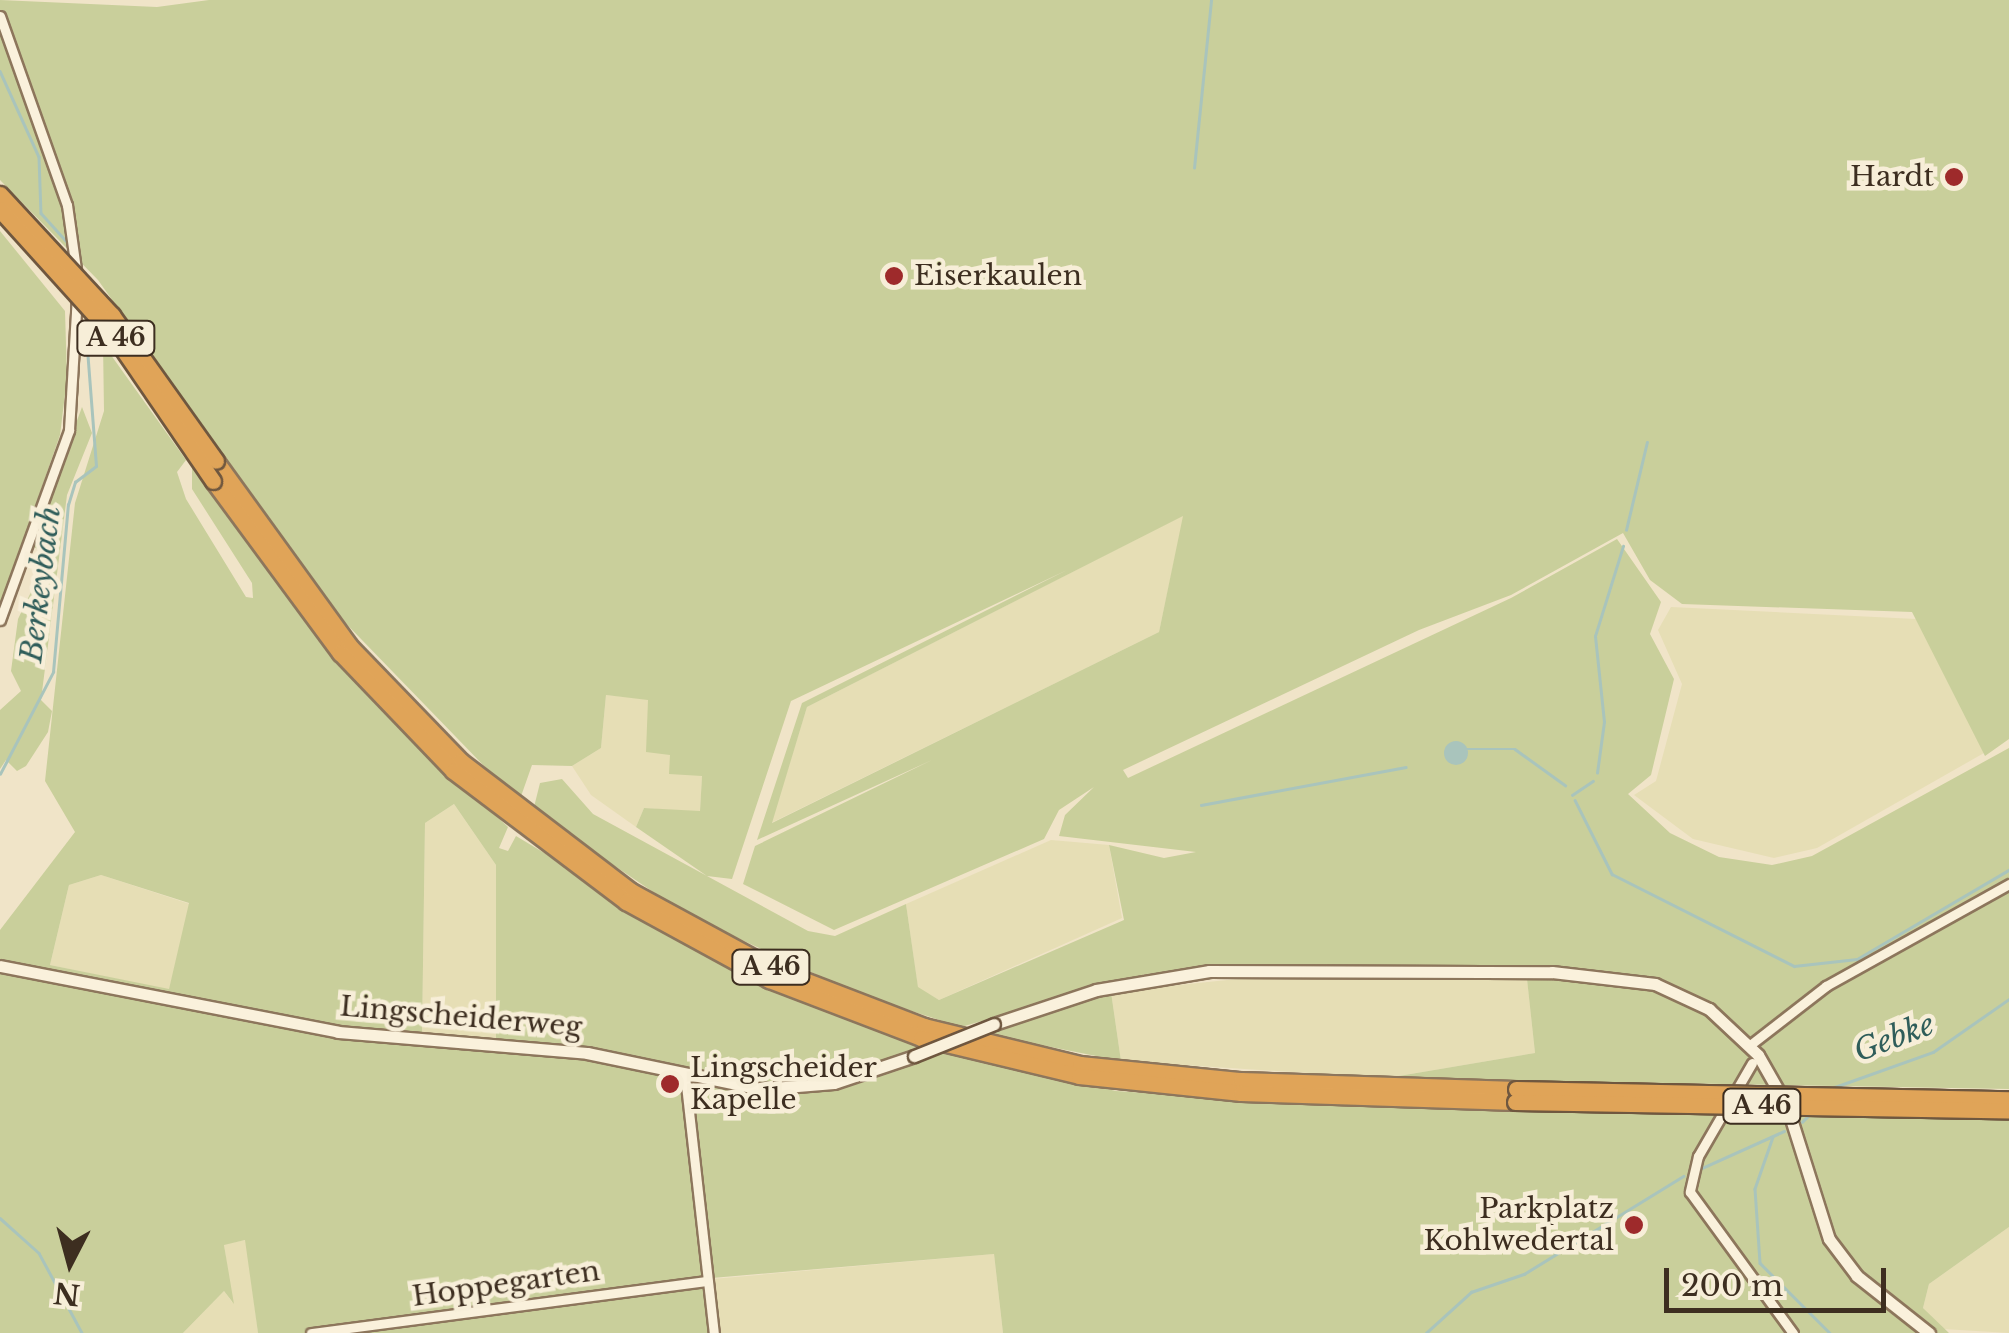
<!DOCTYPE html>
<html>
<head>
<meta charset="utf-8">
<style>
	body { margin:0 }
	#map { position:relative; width:2009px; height:1333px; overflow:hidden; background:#f0e4c8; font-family:"Libre Baskerville",serif }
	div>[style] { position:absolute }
	.farmland>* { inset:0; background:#e6deb5 }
	.green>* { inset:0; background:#c9cf9b }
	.water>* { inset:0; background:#a9c4bc }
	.round { border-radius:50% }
	.stream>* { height:2.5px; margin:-1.25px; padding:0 1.25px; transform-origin:1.25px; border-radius:1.25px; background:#a9c4bc }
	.roads { filter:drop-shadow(2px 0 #8d765c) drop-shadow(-2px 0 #8d765c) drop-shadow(0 2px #8d765c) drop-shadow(0 -2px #8d765c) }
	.street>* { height:9px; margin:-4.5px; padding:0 4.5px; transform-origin:4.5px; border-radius:4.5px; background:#faf1dc }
	.secondary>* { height:11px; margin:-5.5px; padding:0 5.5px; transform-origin:5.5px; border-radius:5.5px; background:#faf1dc }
	.highway>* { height:15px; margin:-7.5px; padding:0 7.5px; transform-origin:7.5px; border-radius:7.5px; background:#e0a458 }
	.bridges { filter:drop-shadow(2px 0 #6f573f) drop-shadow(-2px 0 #6f573f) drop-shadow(0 2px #6f573f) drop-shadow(0 -2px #6f573f) }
	.secondary-bridge>* { height:11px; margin:-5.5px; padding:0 5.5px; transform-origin:5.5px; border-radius:5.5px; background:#faf1dc }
	.highway-bridge>* { height:15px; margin:-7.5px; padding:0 7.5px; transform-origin:7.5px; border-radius:7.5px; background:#e0a458 }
	.dots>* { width:28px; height:28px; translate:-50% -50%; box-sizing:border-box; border:5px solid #f7eed8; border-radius:50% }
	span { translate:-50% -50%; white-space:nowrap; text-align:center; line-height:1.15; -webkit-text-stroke:9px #f7eed8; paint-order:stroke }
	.shield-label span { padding:2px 8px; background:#f7eed8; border:2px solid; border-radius:8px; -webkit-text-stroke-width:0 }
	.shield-label { font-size:25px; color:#3d2e20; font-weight:700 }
	.poi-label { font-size:28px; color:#3d2e20 }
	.right { translate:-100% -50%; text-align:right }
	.left { translate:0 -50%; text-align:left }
	.street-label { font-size:28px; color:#3d2e20 }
	.water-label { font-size:30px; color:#2f5d5a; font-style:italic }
	.north { position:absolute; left:20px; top:1213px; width:100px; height:100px; -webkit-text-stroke:8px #f7eed8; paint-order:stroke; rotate:186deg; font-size:28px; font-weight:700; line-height:40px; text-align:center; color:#3d2e20 }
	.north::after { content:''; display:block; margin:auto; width:35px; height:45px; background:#3d2e20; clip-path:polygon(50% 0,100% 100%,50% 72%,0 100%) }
	.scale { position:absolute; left:1664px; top:1268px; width:222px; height:45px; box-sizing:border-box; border:5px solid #3d2e20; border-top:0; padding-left:12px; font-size:30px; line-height:35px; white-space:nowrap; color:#3d2e20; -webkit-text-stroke:8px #f7eed8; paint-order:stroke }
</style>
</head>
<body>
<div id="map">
	<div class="farmland">
		<div style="clip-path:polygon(1184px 515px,1159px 632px,771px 823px,807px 707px)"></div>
		<div style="clip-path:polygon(1671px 607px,1916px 619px,1984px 753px,1817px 848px,1774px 858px,1693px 839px,1634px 795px,1656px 781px,1682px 684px,1658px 630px)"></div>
		<div style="clip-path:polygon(606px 695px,649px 699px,670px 755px,702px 776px,700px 812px,644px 808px,636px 827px,591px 795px,572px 766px,601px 748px)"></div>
		<div style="clip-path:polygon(454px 804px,496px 865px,496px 1039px,422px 1036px,425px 823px)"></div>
		<div style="clip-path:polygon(1051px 840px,1109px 845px,1122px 918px,939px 1000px,918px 988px,906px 904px)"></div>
		<div style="clip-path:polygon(101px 875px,190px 904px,169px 990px,50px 965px,69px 885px)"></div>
		<div style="clip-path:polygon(1266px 976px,1527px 978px,1535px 1053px,1387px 1078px,1121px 1061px,1111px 992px)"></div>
		<div style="clip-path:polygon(2009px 1227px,2009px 1333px,1943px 1329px,1923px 1308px,1929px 1284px)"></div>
		<div style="clip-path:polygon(246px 1240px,258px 1333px,183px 1333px,224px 1291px,232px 1302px,224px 1244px)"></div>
		<div style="clip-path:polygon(994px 1254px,1003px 1333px,719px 1333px,712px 1279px)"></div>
	</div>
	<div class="green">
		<div style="clip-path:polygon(evenodd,0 0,157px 7px,209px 0,2009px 0,2009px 739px,1985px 756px,1912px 612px,1682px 604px,1650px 580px,1623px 533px,1511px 595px,1419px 630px,1123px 770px,1128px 778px,1511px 598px,1617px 539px,1661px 602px,1650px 634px,1674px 679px,1651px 775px,1628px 794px,1670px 833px,1719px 857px,1772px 865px,1812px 856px,2009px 748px,2009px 1089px,1387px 1078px,1535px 1053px,1527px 979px,1328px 976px,1327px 964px,1146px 974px,961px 1027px,856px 993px,686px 914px,533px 811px,540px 783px,562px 779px,593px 814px,808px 931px,835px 936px,906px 904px,918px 987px,939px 1000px,1124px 920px,1109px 845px,1164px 858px,1196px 852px,1059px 836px,1065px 815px,1094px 787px,1059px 810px,1044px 839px,834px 930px,743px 884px,755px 846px,932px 760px,757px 840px,802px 703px,1067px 570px,791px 701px,732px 879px,707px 876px,636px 827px,644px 808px,700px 811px,702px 776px,669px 774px,670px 755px,646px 752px,648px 700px,606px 695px,601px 748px,572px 766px,532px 765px,519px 802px,330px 607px,98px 280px,0 180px,0 0,1183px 516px,1159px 632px,772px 823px,807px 707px,1183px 516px)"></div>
		<div style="clip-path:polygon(0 231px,65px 311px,67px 378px,60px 435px,0 608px)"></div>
		<div style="clip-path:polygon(evenodd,103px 344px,186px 460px,177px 472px,186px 499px,246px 597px,253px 598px,252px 583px,192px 489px,192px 467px,376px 705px,508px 827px,499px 848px,508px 851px,516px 836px,771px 989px,921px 1045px,903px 1054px,946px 1053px,1116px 1091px,1322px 1105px,2009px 1116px,2009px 1227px,1929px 1284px,1923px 1308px,1949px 1333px,1003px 1333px,994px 1254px,712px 1278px,719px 1333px,258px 1333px,245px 1240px,224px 1245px,234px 1304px,224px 1291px,183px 1333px,0 1333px,0 930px,75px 832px,45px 781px,75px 503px,104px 411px,103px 344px,454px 804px,496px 865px,496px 1039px,422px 1036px,425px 823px,454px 804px,103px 344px,101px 875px,189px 903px,169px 989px,50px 965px,69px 885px,101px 875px)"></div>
		<div style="clip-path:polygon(82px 407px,92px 433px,67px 495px,41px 700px,52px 711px,48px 732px,26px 766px,17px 771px,6px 760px,0 769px,0 710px,21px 691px,11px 671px,18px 619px,43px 567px,43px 551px,31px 546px)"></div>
		<div style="clip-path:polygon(1111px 992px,1121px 1061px,986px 1034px,1073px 1002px)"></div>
	</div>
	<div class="water">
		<div class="round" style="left:1444px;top:741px;width:24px;height:24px"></div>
	</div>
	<div class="stream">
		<div style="left:0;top:71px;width:94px;rotate:65.6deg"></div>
		<div style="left:39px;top:157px;width:56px;rotate:88deg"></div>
		<div style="left:41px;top:213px;width:40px;rotate:48deg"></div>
		<div style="left:1194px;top:168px;width:169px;rotate:-84.2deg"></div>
		<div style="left:1626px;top:530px;width:90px;rotate:-76.6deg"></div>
		<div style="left:1466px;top:749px;width:49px"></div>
		<div style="left:1515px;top:749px;width:62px;rotate:35.8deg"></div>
		<div style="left:1597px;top:773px;width:51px;rotate:-82.2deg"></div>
		<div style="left:1604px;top:722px;width:86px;rotate:-96deg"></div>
		<div style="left:1595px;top:636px;width:94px;rotate:-72.7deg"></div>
		<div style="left:0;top:774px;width:115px;rotate:-62.5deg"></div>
		<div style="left:53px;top:672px;width:168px;rotate:-84.9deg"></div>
		<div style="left:68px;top:505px;width:24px;rotate:-73deg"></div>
		<div style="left:75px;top:482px;width:26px;rotate:-37deg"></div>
		<div style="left:96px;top:466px;width:129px;rotate:-94.4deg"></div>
		<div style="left:1572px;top:795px;width:25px;rotate:-34deg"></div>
		<div style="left:1575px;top:800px;width:83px;rotate:63.4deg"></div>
		<div style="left:1612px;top:874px;width:204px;rotate:26.8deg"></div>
		<div style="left:1794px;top:966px;width:63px;rotate:-6.3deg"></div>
		<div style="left:1857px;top:959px;width:176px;rotate:-30.4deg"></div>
		<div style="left:1201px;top:805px;width:208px;rotate:-10.5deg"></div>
		<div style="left:1832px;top:1088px;width:107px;rotate:-19.6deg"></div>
		<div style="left:1933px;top:1052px;width:93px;rotate:-34.9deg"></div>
		<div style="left:1802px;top:1122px;width:13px;rotate:-45deg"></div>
		<div style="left:1773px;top:1137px;width:55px;rotate:109.1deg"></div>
		<div style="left:1755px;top:1189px;width:74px;rotate:86.1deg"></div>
		<div style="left:1760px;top:1263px;width:99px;rotate:45deg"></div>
		<div style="left:1700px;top:1169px;width:92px;rotate:-24.3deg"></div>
		<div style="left:0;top:1218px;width:52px;rotate:41.9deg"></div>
		<div style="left:39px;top:1253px;width:91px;rotate:61.7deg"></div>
		<div style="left:1426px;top:1333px;width:61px;rotate:-42.3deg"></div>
		<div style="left:1471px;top:1292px;width:56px;rotate:-18.8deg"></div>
		<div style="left:1524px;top:1274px;width:187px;rotate:-31.6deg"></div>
	</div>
	<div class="roads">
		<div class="street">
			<div style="left:0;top:16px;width:201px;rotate:70.5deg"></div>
			<div style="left:67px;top:205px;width:72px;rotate:82deg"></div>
			<div style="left:0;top:620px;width:202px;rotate:-70deg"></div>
			<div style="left:69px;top:430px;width:134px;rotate:-86.6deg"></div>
			<div style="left:1750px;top:1045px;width:96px;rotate:-37.8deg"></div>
			<div style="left:1826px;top:986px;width:210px;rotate:-29.1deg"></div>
			<div style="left:1752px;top:1063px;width:108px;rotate:120.1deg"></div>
			<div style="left:1698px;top:1156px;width:37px;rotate:103deg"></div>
			<div style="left:1690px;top:1192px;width:175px;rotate:53.9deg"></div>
			<div style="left:685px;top:1076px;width:259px;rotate:83.6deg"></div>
			<div style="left:311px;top:1333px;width:398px;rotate:-7.5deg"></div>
		</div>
		<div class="secondary">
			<div style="left:0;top:966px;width:344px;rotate:11deg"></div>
			<div style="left:338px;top:1032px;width:250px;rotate:4.8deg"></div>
			<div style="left:587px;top:1053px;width:178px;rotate:11.7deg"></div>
			<div style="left:761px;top:1089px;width:73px;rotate:-4.7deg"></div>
			<div style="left:834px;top:1083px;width:84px;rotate:-18.6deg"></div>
			<div style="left:994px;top:1024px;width:108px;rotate:-18.4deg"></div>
			<div style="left:1096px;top:990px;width:115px;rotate:-9.5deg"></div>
			<div style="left:1209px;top:971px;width:343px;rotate:0.2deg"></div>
			<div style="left:1552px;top:972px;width:104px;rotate:6.6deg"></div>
			<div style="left:1655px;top:984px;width:60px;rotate:24.8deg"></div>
			<div style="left:1709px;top:1009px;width:67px;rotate:43.2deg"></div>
			<div style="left:1758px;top:1055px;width:59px;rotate:60.4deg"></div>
			<div style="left:1787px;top:1106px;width:139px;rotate:72.5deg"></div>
			<div style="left:1829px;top:1239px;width:46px;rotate:52.9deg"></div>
			<div style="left:1857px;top:1276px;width:92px;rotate:38.4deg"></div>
		</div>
		<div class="highway">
			<div style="left:216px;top:461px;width:227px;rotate:54.1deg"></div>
			<div style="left:349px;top:645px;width:161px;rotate:46deg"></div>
			<div style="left:461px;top:761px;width:214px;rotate:37.4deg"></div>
			<div style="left:631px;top:891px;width:162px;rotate:28.5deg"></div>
			<div style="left:773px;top:968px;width:162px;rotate:21deg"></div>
			<div style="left:924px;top:1026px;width:161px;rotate:13.7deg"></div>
			<div style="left:1080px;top:1064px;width:162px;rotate:5.7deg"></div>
			<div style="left:1241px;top:1080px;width:275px;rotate:1.9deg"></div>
			<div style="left:213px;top:481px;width:214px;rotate:53.6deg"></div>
			<div style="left:340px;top:653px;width:163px;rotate:46.2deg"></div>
			<div style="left:453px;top:771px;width:217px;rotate:37.1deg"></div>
			<div style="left:626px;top:902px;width:163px;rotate:28.6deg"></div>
			<div style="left:769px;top:980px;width:163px;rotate:20.9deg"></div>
			<div style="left:921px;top:1038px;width:163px;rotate:13.5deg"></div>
			<div style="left:1079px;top:1076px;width:163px;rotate:6deg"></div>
			<div style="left:1241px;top:1093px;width:274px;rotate:1.9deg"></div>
		</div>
	</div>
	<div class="bridges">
		<div class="secondary-bridge">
			<div style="left:914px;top:1056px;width:86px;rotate:-21.8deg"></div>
		</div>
		<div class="highway-bridge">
			<div style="left:0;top:194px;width:165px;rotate:47.2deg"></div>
			<div style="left:112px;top:315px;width:179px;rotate:54.5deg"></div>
			<div style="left:0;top:210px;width:169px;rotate:47.9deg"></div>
			<div style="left:113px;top:335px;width:177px;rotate:55.6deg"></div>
			<div style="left:1516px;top:1089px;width:493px;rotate:1.2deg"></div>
			<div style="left:1515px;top:1102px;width:494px;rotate:1deg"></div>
		</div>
	</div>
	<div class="dots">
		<div style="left:1954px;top:177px;background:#9e2a2b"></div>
		<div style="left:894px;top:276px;background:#9e2a2b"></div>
		<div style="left:670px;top:1084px;background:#9e2a2b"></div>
		<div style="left:1634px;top:1225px;background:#9e2a2b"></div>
	</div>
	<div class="shield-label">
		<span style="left:116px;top:338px">A 46</span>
		<span style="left:771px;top:967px">A 46</span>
		<span style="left:1762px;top:1106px">A 46</span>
	</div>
	<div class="poi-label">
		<span class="right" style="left:1934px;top:177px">Hardt</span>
		<span class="left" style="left:914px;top:276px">Eiserkaulen</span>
		<span class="left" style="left:690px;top:1084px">Lingscheider<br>Kapelle</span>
		<span class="right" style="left:1614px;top:1225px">Parkplatz<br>Kohlwedertal</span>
	</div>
	<div class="street-label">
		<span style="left:461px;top:1017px;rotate:5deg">Lingscheiderweg</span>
		<span style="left:506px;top:1284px;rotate:-8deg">Hoppegarten</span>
	</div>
	<div class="water-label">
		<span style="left:41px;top:584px;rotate:-83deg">Berkeybach</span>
		<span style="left:1894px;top:1038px;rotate:-21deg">Gebke</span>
	</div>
	<div class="north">N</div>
	<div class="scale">200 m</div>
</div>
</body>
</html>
